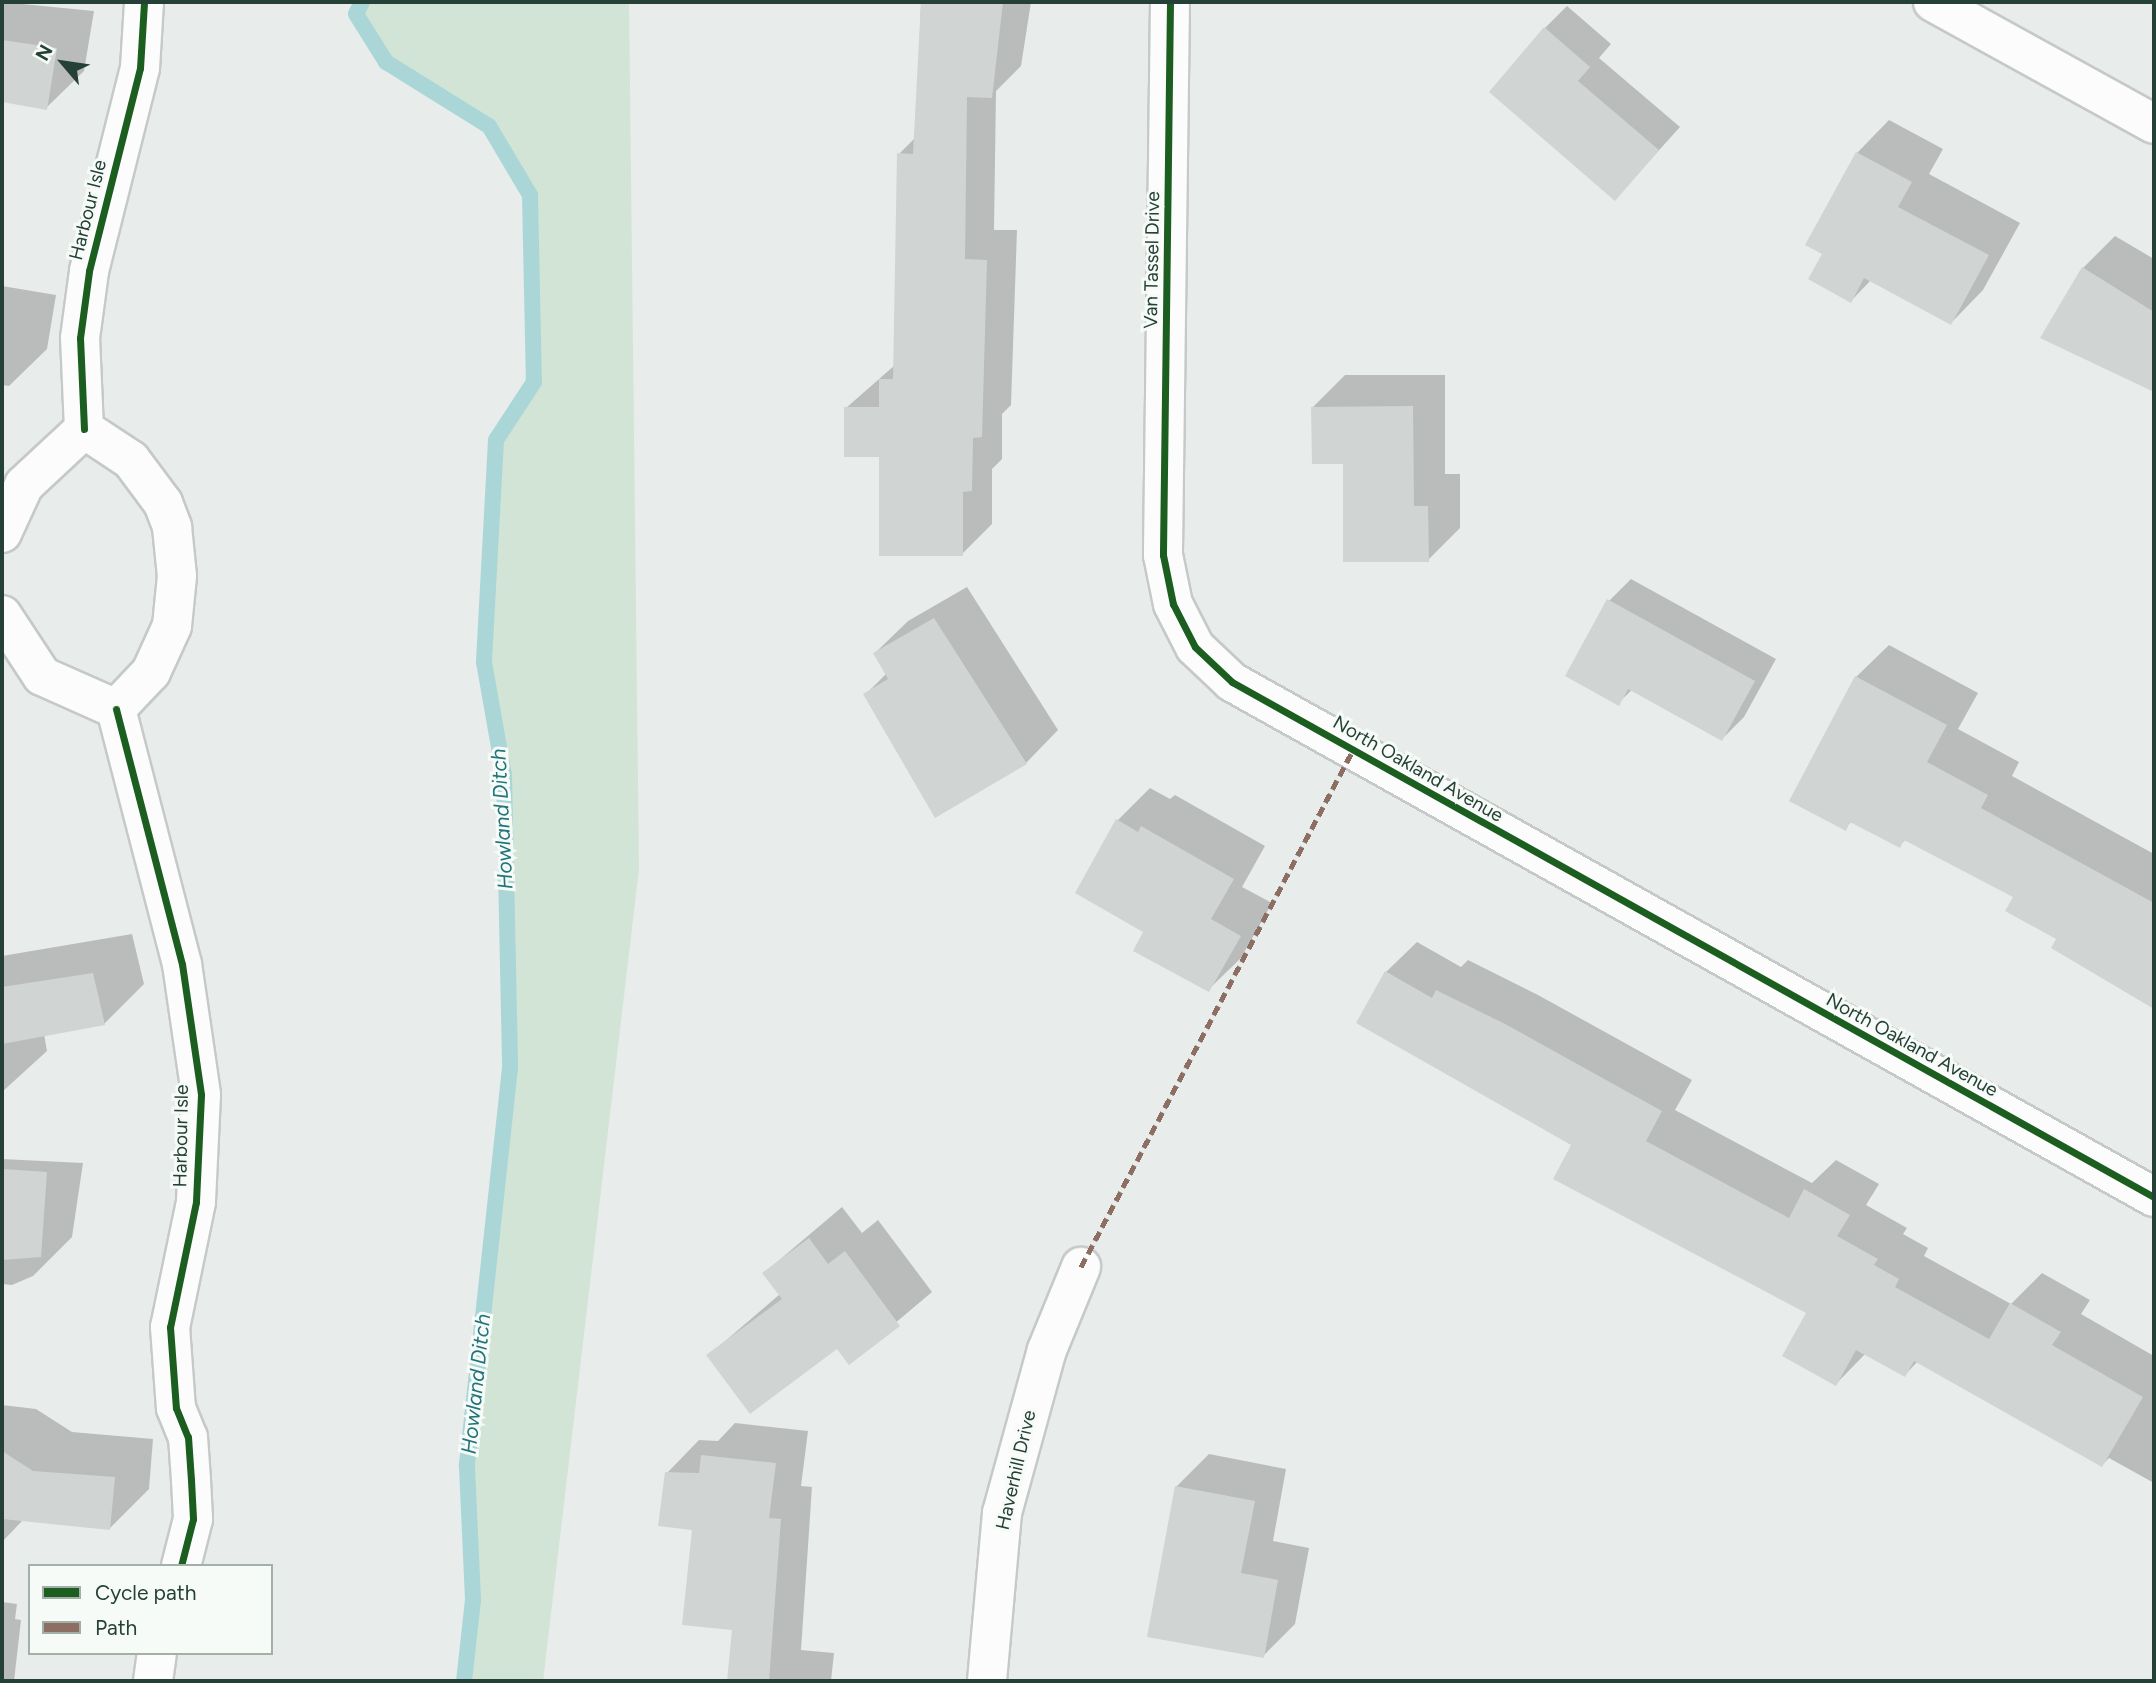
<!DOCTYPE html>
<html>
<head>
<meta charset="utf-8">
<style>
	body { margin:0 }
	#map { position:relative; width:2156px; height:1683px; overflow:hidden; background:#e8ecea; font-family:Figtree,sans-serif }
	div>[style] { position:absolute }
	.green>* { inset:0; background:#d2e4d6 }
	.shadow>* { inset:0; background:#0003 }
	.stream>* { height:16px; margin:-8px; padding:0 8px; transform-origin:8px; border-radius:8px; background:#abd6d8 }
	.building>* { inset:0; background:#d0d5d3 }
	.roads { filter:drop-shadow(2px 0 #c5c9c7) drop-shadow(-2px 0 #c5c9c7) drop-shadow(0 2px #c5c9c7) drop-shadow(0 -2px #c5c9c7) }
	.street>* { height:38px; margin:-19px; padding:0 19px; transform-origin:19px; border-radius:19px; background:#fcfcfc }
	.quiet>* { height:5px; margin-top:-2.5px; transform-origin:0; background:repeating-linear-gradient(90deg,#8d6e63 0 10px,transparent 0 15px) }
	.cycleway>* { height:7px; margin:-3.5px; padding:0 3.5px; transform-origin:3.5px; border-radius:3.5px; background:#1b5e20 }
	span { translate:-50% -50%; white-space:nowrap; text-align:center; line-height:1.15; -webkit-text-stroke:6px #f7fbf8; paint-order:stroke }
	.street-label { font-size:19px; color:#254036 }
	.water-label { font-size:21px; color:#21747b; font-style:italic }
	.frame { position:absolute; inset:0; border:4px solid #254036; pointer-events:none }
	.legend { position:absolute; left:28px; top:1564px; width:245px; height:91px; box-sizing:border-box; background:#f7fbf8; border:2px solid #a3b0aa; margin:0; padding:9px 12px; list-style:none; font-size:21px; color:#254036 }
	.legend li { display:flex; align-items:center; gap:14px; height:35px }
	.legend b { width:35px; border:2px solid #a3b0aa }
	.north { position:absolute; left:28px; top:28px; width:70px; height:70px; -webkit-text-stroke:5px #f7fbf8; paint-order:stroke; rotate:299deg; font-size:19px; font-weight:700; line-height:28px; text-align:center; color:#254036 }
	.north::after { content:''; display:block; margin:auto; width:24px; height:32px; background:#254036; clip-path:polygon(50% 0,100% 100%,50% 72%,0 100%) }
</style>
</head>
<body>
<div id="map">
	<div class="green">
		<div style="clip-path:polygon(362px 2px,629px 2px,639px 869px,543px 1681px,464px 1681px,473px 1600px,467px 1467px,510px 1068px,504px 775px,484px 662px,496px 440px,534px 382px,530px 195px,489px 126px,386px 62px,356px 14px)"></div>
	</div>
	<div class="shadow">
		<div style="clip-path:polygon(2px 2px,94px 11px,84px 71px,46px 108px,2px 100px)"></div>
		<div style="clip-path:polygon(921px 2px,1031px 2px,1021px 66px,996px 91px,994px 230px,1017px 230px,1011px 405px,1002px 414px,1002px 459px,992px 469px,992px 524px,962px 554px,846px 408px,895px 365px,899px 154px,916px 137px)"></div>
		<div style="clip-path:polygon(1567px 6px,1611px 44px,1599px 58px,1680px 127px,1615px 199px,1545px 28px)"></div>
		<div style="clip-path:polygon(1889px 120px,1943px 149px,1929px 174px,2020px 223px,1983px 290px,1951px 323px,1871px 280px,1851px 301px,1824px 253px,1807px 245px,1857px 153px)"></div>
		<div style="clip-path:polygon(2115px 236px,2154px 259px,2154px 390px,2043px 337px,2083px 268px)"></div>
		<div style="clip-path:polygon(2px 286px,56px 295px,47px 349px,9px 386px,2px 385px)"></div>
		<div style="clip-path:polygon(1345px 375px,1445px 375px,1445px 474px,1460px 474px,1460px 528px,1428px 560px,1345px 462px,1313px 407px)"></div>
		<div style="clip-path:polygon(1631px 579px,1776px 659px,1744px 717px,1722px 739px,1633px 689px,1618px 703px,1609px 601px)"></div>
		<div style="clip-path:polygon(967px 587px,1058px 730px,1026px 763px,865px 695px,887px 673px,875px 653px,908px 621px)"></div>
		<div style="clip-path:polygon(1889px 645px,1978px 693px,1958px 729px,2019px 762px,2012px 776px,2154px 854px,2154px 1008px,2053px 947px,2058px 938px,2015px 896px,1906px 839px,1899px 846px,1852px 821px,1845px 828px,1856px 677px)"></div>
		<div style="clip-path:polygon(1150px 788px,1170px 799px,1175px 795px,1265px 846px,1242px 887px,1272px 903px,1241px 958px,1208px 990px,1145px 932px,1118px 820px)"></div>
		<div style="clip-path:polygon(132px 934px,144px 984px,104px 1024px,44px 1034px,47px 1051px,2px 1092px,2px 956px)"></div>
		<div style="clip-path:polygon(1417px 942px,1461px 967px,1468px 960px,1538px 995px,1692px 1080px,1675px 1110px,1812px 1183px,1836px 1160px,1879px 1184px,1866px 1205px,1907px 1228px,1903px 1234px,1928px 1248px,1924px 1256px,2011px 1304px,2042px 1273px,2090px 1300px,2081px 1314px,2154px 1356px,2154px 1483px,2109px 1458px,2102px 1465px,1918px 1361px,1905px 1375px,1866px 1353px,1836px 1384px,1809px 1313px,1573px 1144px,1386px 972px)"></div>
		<div style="clip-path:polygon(2px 1159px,83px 1163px,72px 1237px,33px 1276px,12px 1285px,2px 1284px)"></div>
		<div style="clip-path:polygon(842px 1207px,862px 1233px,878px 1220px,932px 1292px,849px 1362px,837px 1346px,709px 1355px,780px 1294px,764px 1273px)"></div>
		<div style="clip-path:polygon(2px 1405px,36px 1409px,72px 1432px,153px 1439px,149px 1489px,110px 1528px,23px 1520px,2px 1542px)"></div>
		<div style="clip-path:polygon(735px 1423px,808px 1431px,801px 1486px,812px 1487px,801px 1650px,834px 1653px,831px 1681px,728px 1681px,734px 1628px,667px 1473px,699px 1440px,718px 1441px)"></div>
		<div style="clip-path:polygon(1209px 1454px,1286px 1469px,1273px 1541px,1309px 1548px,1295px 1624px,1263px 1656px,1176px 1487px)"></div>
		<div style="clip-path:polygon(2px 1602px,17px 1604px,15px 1619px,21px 1620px,14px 1681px,2px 1681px)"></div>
	</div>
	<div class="stream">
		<div style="left:362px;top:2px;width:13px;rotate:117deg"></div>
		<div style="left:356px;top:14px;width:57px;rotate:58deg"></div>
		<div style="left:386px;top:62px;width:121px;rotate:31.9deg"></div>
		<div style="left:489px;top:126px;width:80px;rotate:59.3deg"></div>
		<div style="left:530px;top:195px;width:187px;rotate:88.8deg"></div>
		<div style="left:534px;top:382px;width:69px;rotate:123.2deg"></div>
		<div style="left:496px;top:440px;width:222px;rotate:93.1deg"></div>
		<div style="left:484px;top:662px;width:115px;rotate:80deg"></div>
		<div style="left:504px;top:775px;width:293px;rotate:88.8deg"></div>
		<div style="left:510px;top:1068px;width:401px;rotate:96.2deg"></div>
		<div style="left:467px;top:1467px;width:133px;rotate:87.4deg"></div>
		<div style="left:473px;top:1600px;width:81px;rotate:96.3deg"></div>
	</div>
	<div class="building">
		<div style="clip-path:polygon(921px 2px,1003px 2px,992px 98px,967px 97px,965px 259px,987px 260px,982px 437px,973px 438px,972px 491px,963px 492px,963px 556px,879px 556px,879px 457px,844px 457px,844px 407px,879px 407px,879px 379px,893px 379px,897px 153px,913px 154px)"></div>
		<div style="clip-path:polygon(1544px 27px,1590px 67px,1578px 81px,1659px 150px,1615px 201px,1489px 92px)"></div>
		<div style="clip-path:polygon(2px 40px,57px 48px,47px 110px,2px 102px)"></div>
		<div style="clip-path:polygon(1856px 152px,1912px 182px,1898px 207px,1989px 255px,1951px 325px,1864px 278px,1851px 303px,1808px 279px,1822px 254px,1805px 245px)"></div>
		<div style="clip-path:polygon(2082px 267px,2154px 312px,2154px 392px,2040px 338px)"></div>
		<div style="clip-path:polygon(1413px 406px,1414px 506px,1428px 506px,1429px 562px,1343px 562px,1343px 464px,1312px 464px,1311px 407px)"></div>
		<div style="clip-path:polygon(1607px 599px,1755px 681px,1722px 741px,1628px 689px,1619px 706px,1565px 676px)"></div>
		<div style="clip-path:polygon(934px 618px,1027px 764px,935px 818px,863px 694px,888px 679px,873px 653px)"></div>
		<div style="clip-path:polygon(1855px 676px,1947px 725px,1927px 762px,1988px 795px,1981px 808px,2154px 903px,2154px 1009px,2051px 948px,2056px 939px,2005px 911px,2013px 897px,1904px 840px,1900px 848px,1850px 822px,1846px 831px,1789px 801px)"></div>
		<div style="clip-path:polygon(1116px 819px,1138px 832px,1141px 826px,1234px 879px,1211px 919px,1241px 936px,1209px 992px,1133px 951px,1143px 932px,1075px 893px)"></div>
		<div style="clip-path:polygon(1385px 971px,1432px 998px,1436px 990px,1507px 1025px,1662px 1111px,1646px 1141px,1789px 1218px,1804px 1189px,1850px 1215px,1837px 1236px,1878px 1259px,1874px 1265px,1899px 1279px,1895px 1287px,1989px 1339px,2010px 1303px,2061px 1332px,2052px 1345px,2143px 1397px,2102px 1467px,1914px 1361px,1905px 1377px,1856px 1350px,1836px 1386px,1782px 1356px,1806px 1313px,1553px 1179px,1571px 1145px,1356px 1023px)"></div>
		<div style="clip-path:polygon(93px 973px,105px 1025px,2px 1044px,2px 987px)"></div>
		<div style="clip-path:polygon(2px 1169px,47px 1172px,41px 1257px,2px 1260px)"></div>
		<div style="clip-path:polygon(809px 1238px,828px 1264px,845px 1251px,900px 1326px,849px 1365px,837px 1349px,750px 1414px,706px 1355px,782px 1299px,762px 1273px)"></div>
		<div style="clip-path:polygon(2px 1451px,33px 1471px,115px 1477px,110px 1530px,2px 1519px)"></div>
		<div style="clip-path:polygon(701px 1455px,776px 1463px,769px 1518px,781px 1519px,769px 1681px,727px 1681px,732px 1630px,682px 1625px,692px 1530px,658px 1526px,665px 1472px,699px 1473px)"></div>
		<div style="clip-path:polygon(1175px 1486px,1255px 1501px,1241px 1573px,1278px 1580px,1264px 1658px,1147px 1637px)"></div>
	</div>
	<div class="roads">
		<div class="street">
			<div style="left:1170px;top:2px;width:553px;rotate:90.73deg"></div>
			<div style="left:1163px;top:555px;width:50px;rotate:78.5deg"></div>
			<div style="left:1173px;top:604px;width:48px;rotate:62.9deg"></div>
			<div style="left:1195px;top:647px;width:51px;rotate:43.4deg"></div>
			<div style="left:1232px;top:682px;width:1056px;rotate:29.19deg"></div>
			<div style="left:1933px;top:2px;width:252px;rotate:28.9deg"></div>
			<div style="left:84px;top:429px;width:91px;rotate:-92.5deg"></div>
			<div style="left:80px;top:338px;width:68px;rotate:-82.3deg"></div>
			<div style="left:89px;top:271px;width:209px;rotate:-75.9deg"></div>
			<div style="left:140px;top:68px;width:66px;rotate:-86.5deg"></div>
			<div style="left:84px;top:429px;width:56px;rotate:33.4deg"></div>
			<div style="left:131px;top:460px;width:54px;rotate:53.3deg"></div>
			<div style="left:163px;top:503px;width:26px;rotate:69deg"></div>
			<div style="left:172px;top:527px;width:49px;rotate:84.2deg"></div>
			<div style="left:177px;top:576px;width:50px;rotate:95.7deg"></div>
			<div style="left:172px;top:626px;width:51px;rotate:114.5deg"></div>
			<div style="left:151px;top:672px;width:51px;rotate:133.4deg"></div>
			<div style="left:2px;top:533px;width:53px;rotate:-65.4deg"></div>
			<div style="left:24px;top:485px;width:82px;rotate:-43deg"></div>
			<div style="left:2px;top:615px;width:73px;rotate:56.7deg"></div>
			<div style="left:42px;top:676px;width:81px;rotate:24deg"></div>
			<div style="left:116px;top:709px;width:263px;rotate:75.5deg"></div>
			<div style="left:182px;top:964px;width:132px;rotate:81.7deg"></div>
			<div style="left:201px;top:1095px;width:107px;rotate:92.7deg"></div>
			<div style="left:196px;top:1202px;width:128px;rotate:101.7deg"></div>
			<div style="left:170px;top:1327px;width:81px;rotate:85.8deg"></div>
			<div style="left:176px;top:1408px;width:31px;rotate:68deg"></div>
			<div style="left:188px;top:1437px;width:43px;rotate:86deg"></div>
			<div style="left:191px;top:1480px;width:39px;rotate:87deg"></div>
			<div style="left:193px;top:1519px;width:49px;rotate:104.3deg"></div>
			<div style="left:153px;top:1681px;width:28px;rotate:-82deg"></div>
			<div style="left:987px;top:1681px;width:169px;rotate:-84.9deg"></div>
			<div style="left:1002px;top:1513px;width:169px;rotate:-74.6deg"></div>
			<div style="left:1047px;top:1350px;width:90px;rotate:-67.7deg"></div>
		</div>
	</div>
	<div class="quiet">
		<div style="left:1081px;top:1267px;width:584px;rotate:-62.25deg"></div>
	</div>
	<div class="cycleway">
		<div style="left:1170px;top:2px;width:553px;rotate:90.73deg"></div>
		<div style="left:1163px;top:555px;width:50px;rotate:78.5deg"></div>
		<div style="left:1173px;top:604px;width:48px;rotate:62.9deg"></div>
		<div style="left:1195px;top:647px;width:51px;rotate:43.4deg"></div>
		<div style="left:1232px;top:682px;width:1056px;rotate:29.19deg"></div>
		<div style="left:84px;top:429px;width:91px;rotate:-92.5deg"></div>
		<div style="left:80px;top:338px;width:68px;rotate:-82.3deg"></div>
		<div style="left:89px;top:271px;width:209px;rotate:-75.9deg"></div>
		<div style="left:140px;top:68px;width:66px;rotate:-86.5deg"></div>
		<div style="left:116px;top:709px;width:263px;rotate:75.5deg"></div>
		<div style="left:182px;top:964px;width:132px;rotate:81.7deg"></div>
		<div style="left:201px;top:1095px;width:107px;rotate:92.7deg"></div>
		<div style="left:196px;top:1202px;width:128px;rotate:101.7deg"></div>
		<div style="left:170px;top:1327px;width:81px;rotate:85.8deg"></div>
		<div style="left:176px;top:1408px;width:31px;rotate:68deg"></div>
		<div style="left:188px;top:1437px;width:43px;rotate:86deg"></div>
		<div style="left:191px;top:1480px;width:39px;rotate:87deg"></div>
		<div style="left:193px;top:1519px;width:49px;rotate:104.3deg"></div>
	</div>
	<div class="street-label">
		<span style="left:88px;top:210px;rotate:-76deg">Harbour Isle</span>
		<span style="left:1152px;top:260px;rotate:-89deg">Van Tassel Drive</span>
		<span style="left:1418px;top:769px;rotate:30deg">North Oakland Avenue</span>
		<span style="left:1912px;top:1045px;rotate:29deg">North Oakland Avenue</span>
		<span style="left:181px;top:1136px;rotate:-89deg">Harbour Isle</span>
		<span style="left:1016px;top:1470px;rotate:-77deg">Haverhill Drive</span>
	</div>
	<div class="water-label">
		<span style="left:502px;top:819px;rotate:-93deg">Howland Ditch</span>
		<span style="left:476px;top:1384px;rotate:-84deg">Howland Ditch</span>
	</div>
	<div class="frame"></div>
	<ul class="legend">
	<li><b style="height:9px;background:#1b5e20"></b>Cycle path</li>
	<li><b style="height:9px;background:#8d6e63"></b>Path</li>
	</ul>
	<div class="north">N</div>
</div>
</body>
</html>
